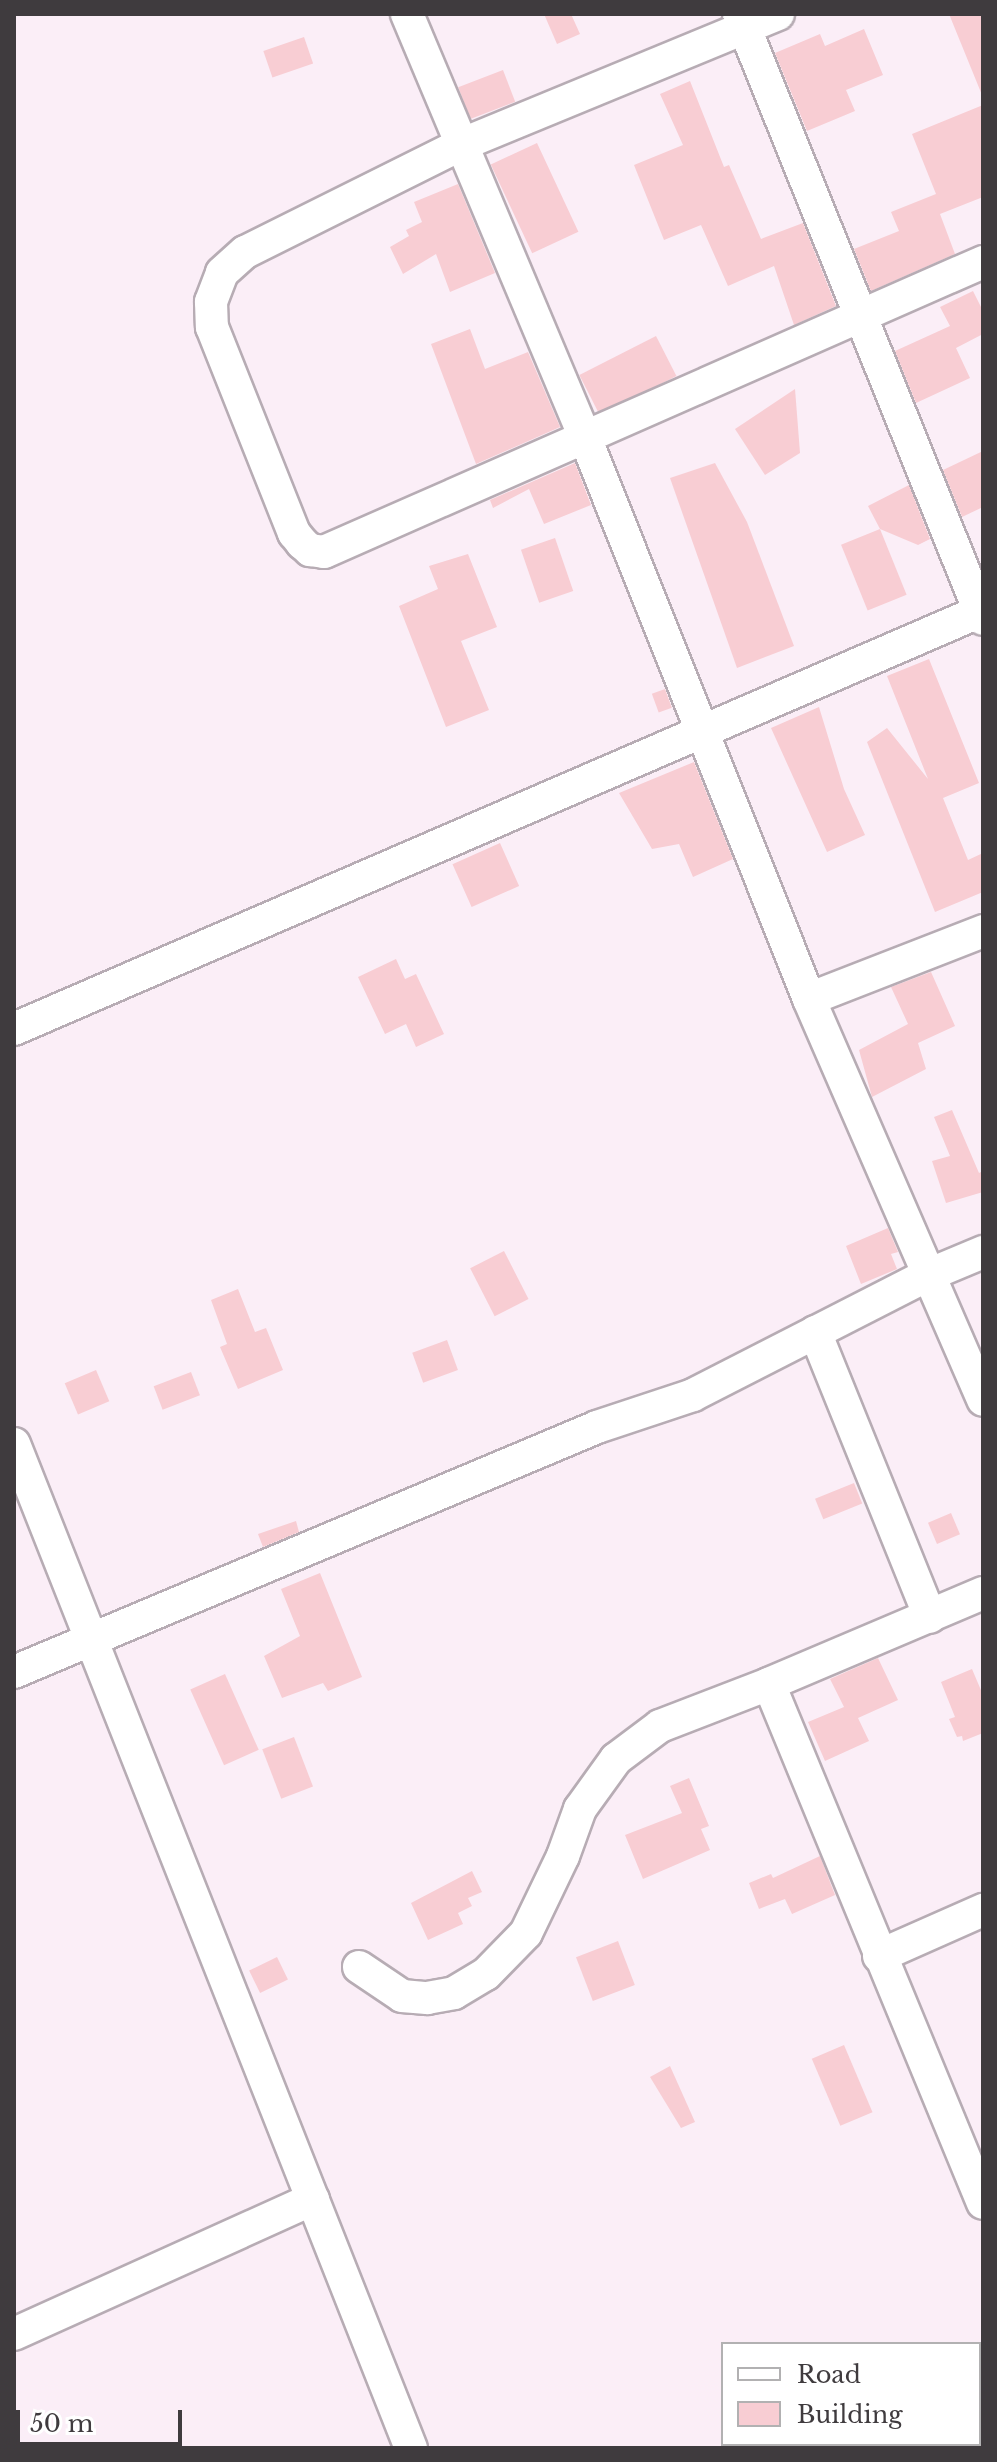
<!DOCTYPE html>
<html>
<head>
<meta charset="utf-8">
<style>
	body { margin:0 }
	#map { position:relative; width:997px; height:2462px; overflow:hidden; background:#fbeef7; font-family:"Libre Baskerville",serif }
	div>[style] { position:absolute }
	.building>* { inset:0; background:#f8cdd3; transform-origin:0 0 }
	.roads { filter:drop-shadow(2px 0 #b7acb4) drop-shadow(-2px 0 #b7acb4) drop-shadow(0 2px #b7acb4) drop-shadow(0 -2px #b7acb4) }
	.minor>* { height:32px; margin:-16px; padding:0 16px; transform-origin:16px; border-radius:16px; background:#fff }
	span { translate:-50% -50%; white-space:nowrap; text-align:center; line-height:1.15; -webkit-text-stroke:6px #fff; paint-order:stroke }
	.frame { position:absolute; inset:0; border:16px solid #3f3b3e; pointer-events:none }
	.legend { position:absolute; left:721px; top:2342px; width:260px; height:104px; box-sizing:border-box; background:#fff; border:2px solid #b2b1b2; margin:0; padding:10px 14px; list-style:none; font-size:24px; color:#3f3b3e }
	.legend li { display:flex; align-items:center; gap:16px; height:40px }
	.legend b { width:40px; border:2px solid #b2b1b2 }
	.scale { position:absolute; left:16px; top:2410px; width:166px; height:36px; box-sizing:border-box; border:4px solid #3f3b3e; border-top:0; padding-left:10px; font-size:24px; line-height:28px; white-space:nowrap; color:#3f3b3e; -webkit-text-stroke:6px #fff; paint-order:stroke }
</style>
</head>
<body>
<div id="map">
	<div class="building">
		<div style="clip-path:polygon(544px 14px,571px 14px,580px 34px,557px 44px)"></div>
		<div style="clip-path:polygon(949px 14px,983px 14px,983px 95px,982px 95px)"></div>
		<div style="clip-path:polygon(864px 29px,883px 75px,846px 90px,855px 111px,807px 131px,775px 53px,820px 34px,825px 46px)"></div>
		<div style="left:304px;top:37px;width:28px;height:43px;rotate:71deg"></div>
		<div style="left:503px;top:70px;width:34px;height:48px;rotate:69deg"></div>
		<div style="clip-path:polygon(690px 81px,724px 167px,729px 165px,761px 239px,803px 223px,836px 306px,794px 325px,774px 266px,728px 286px,701px 225px,664px 240px,634px 165px,683px 145px,660px 94px)"></div>
		<div style="clip-path:polygon(983px 105px,983px 197px,940px 214px,955px 254px,871px 291px,854px 249px,899px 231px,891px 212px,936px 194px,912px 134px)"></div>
		<div style="left:537px;top:143px;width:98px;height:51px;rotate:65deg"></div>
		<div style="clip-path:polygon(458px 184px,495px 273px,450px 292px,436px 254px,403px 274px,390px 247px,409px 236px,406px 230px,422px 222px,414px 202px)"></div>
		<div style="clip-path:polygon(973px 291px,983px 311px,983px 334px,956px 348px,970px 378px,916px 403px,895px 351px,950px 326px,940px 307px)"></div>
		<div style="clip-path:polygon(470px 329px,485px 369px,528px 352px,560px 427px,476px 464px,431px 344px)"></div>
		<div style="left:656px;top:336px;width:45px;height:86px;rotate:63deg"></div>
		<div style="clip-path:polygon(795px 389px,800px 453px,765px 475px,735px 429px)"></div>
		<div style="clip-path:polygon(983px 451px,983px 507px,962px 517px,943px 470px)"></div>
		<div style="clip-path:polygon(575px 463px,591px 505px,544px 524px,529px 489px,493px 508px,490px 500px)"></div>
		<div style="clip-path:polygon(715px 463px,747px 522px,794px 646px,737px 668px,670px 478px)"></div>
		<div style="clip-path:polygon(909px 485px,930px 539px,918px 545px,880px 529px,868px 506px)"></div>
		<div style="left:880px;top:529px;width:71px;height:42px;rotate:68deg"></div>
		<div style="left:555px;top:538px;width:56px;height:36px;rotate:71deg"></div>
		<div style="clip-path:polygon(468px 554px,497px 627px,461px 641px,489px 710px,446px 727px,399px 606px,438px 589px,429px 566px)"></div>
		<div style="clip-path:polygon(929px 659px,979px 783px,943px 798px,968px 860px,983px 853px,983px 892px,935px 912px,867px 742px,887px 728px,928px 779px,887px 676px)"></div>
		<div style="left:665px;top:689px;width:20px;height:14px;rotate:70deg"></div>
		<div style="clip-path:polygon(819px 707px,844px 789px,865px 835px,827px 852px,771px 728px)"></div>
		<div style="clip-path:polygon(694px 762px,733px 859px,693px 877px,679px 844px,652px 849px,619px 793px)"></div>
		<div style="left:500px;top:843px;width:47px;height:52px;rotate:66deg"></div>
		<div style="clip-path:polygon(396px 959px,405px 979px,416px 974px,444px 1034px,416px 1047px,406px 1024px,385px 1034px,358px 977px)"></div>
		<div style="clip-path:polygon(931px 972px,955px 1026px,918px 1043px,926px 1069px,872px 1097px,859px 1050px,908px 1024px,891px 987px)"></div>
		<div style="clip-path:polygon(952px 1110px,979px 1173px,983px 1171px,983px 1192px,946px 1203px,932px 1161px,950px 1156px,934px 1117px)"></div>
		<div style="clip-path:polygon(888px 1228px,898px 1252px,891px 1254px,897px 1269px,861px 1284px,846px 1246px)"></div>
		<div style="left:504px;top:1251px;width:54px;height:38px;rotate:63deg"></div>
		<div style="clip-path:polygon(238px 1289px,255px 1332px,266px 1328px,283px 1370px,238px 1389px,220px 1347px,227px 1344px,211px 1300px)"></div>
		<div style="left:447px;top:1340px;width:32px;height:37px;rotate:70deg"></div>
		<div style="left:96px;top:1370px;width:34px;height:34px;rotate:67deg"></div>
		<div style="left:191px;top:1372px;width:25px;height:40px;rotate:69deg"></div>
		<div style="left:854px;top:1483px;width:22px;height:42px;rotate:68deg"></div>
		<div style="left:951px;top:1513px;width:23px;height:25px;rotate:67deg"></div>
		<div style="clip-path:polygon(296px 1521px,299px 1532px,263px 1547px,258px 1534px)"></div>
		<div style="clip-path:polygon(320px 1573px,362px 1677px,328px 1691px,323px 1683px,282px 1698px,264px 1656px,300px 1636px,281px 1589px)"></div>
		<div style="clip-path:polygon(878px 1658px,898px 1700px,858px 1718px,869px 1741px,825px 1761px,808px 1722px,844px 1707px,830px 1679px)"></div>
		<div style="clip-path:polygon(972px 1669px,983px 1695px,983px 1733px,963px 1741px,962px 1736px,957px 1737px,949px 1719px,955px 1717px,941px 1682px)"></div>
		<div style="left:225px;top:1674px;width:83px;height:38px;rotate:66deg"></div>
		<div style="left:294px;top:1737px;width:53px;height:34px;rotate:69deg"></div>
		<div style="clip-path:polygon(689px 1778px,709px 1826px,701px 1829px,710px 1850px,643px 1879px,625px 1835px,682px 1813px,670px 1786px)"></div>
		<div style="clip-path:polygon(820px 1856px,835px 1895px,792px 1914px,785px 1899px,759px 1909px,749px 1883px,771px 1874px,773px 1878px)"></div>
		<div style="clip-path:polygon(472px 1871px,482px 1892px,468px 1898px,472px 1906px,458px 1913px,463px 1924px,428px 1940px,411px 1903px)"></div>
		<div style="left:618px;top:1941px;width:47px;height:45px;rotate:69deg"></div>
		<div style="left:277px;top:1957px;width:25px;height:31px;rotate:64deg"></div>
		<div style="left:844px;top:2045px;width:73px;height:35px;rotate:67deg"></div>
		<div style="clip-path:polygon(670px 2066px,695px 2122px,681px 2128px,650px 2077px)"></div>
	</div>
	<div class="roads">
		<div class="minor">
			<div style="left:407px;top:14px;width:462px;rotate:67.2deg"></div>
			<div style="left:586px;top:440px;width:602px;rotate:68.25deg"></div>
			<div style="left:809px;top:999px;width:437px;rotate:66.5deg"></div>
			<div style="left:739px;top:14px;width:652px;rotate:68.04deg"></div>
			<div style="left:778px;top:14px;width:344px;rotate:157.6deg"></div>
			<div style="left:460px;top:145px;width:240px;rotate:153.5deg"></div>
			<div style="left:245px;top:252px;width:31px;rotate:138deg"></div>
			<div style="left:222px;top:273px;width:31px;rotate:111deg"></div>
			<div style="left:211px;top:302px;width:25px;rotate:88deg"></div>
			<div style="left:212px;top:327px;width:222px;rotate:68.3deg"></div>
			<div style="left:294px;top:533px;width:13px;rotate:51deg"></div>
			<div style="left:302px;top:543px;width:11px;rotate:41deg"></div>
			<div style="left:310px;top:550px;width:14px;rotate:8deg"></div>
			<div style="left:324px;top:552px;width:720px;rotate:-23.75deg"></div>
			<div style="left:809px;top:999px;width:187px;rotate:-21.3deg"></div>
			<div style="left:14px;top:1029px;width:1056px;rotate:-23.38deg"></div>
			<div style="left:815px;top:1332px;width:307px;rotate:68deg"></div>
			<div style="left:14px;top:1444px;width:1080px;rotate:68.43deg"></div>
			<div style="left:983px;top:1593px;width:233px;rotate:157deg"></div>
			<div style="left:769px;top:1684px;width:561px;rotate:67.59deg"></div>
			<div style="left:14px;top:1672px;width:632px;rotate:-22.79deg"></div>
			<div style="left:597px;top:1427px;width:101px;rotate:-18.4deg"></div>
			<div style="left:693px;top:1395px;width:264px;rotate:-27.1deg"></div>
			<div style="left:928px;top:1275px;width:60px;rotate:-22.7deg"></div>
			<div style="left:879px;top:1956px;width:114px;rotate:-23.9deg"></div>
			<div style="left:359px;top:1967px;width:52px;rotate:34deg"></div>
			<div style="left:402px;top:1996px;width:25px;rotate:5deg"></div>
			<div style="left:427px;top:1998px;width:27px;rotate:-10deg"></div>
			<div style="left:454px;top:1993px;width:37px;rotate:-31deg"></div>
			<div style="left:486px;top:1974px;width:57px;rotate:-45.7deg"></div>
			<div style="left:526px;top:1933px;width:85px;rotate:-64.3deg"></div>
			<div style="left:563px;top:1856px;width:50px;rotate:-70.1deg"></div>
			<div style="left:580px;top:1809px;width:62px;rotate:-54.2deg"></div>
			<div style="left:616px;top:1759px;width:55px;rotate:-36.9deg"></div>
			<div style="left:660px;top:1726px;width:117px;rotate:-21.1deg"></div>
			<div style="left:14px;top:2334px;width:328px;rotate:-24.3deg"></div>
		</div>
	</div>
	<div class="frame"></div>
	<ul class="legend">
	<li><b style="height:10px;background:#fff"></b>Road</li>
	<li><b style="height:22px;background:#f8cdd3"></b>Building</li>
	</ul>
	<div class="scale">50 m</div>
</div>
</body>
</html>
